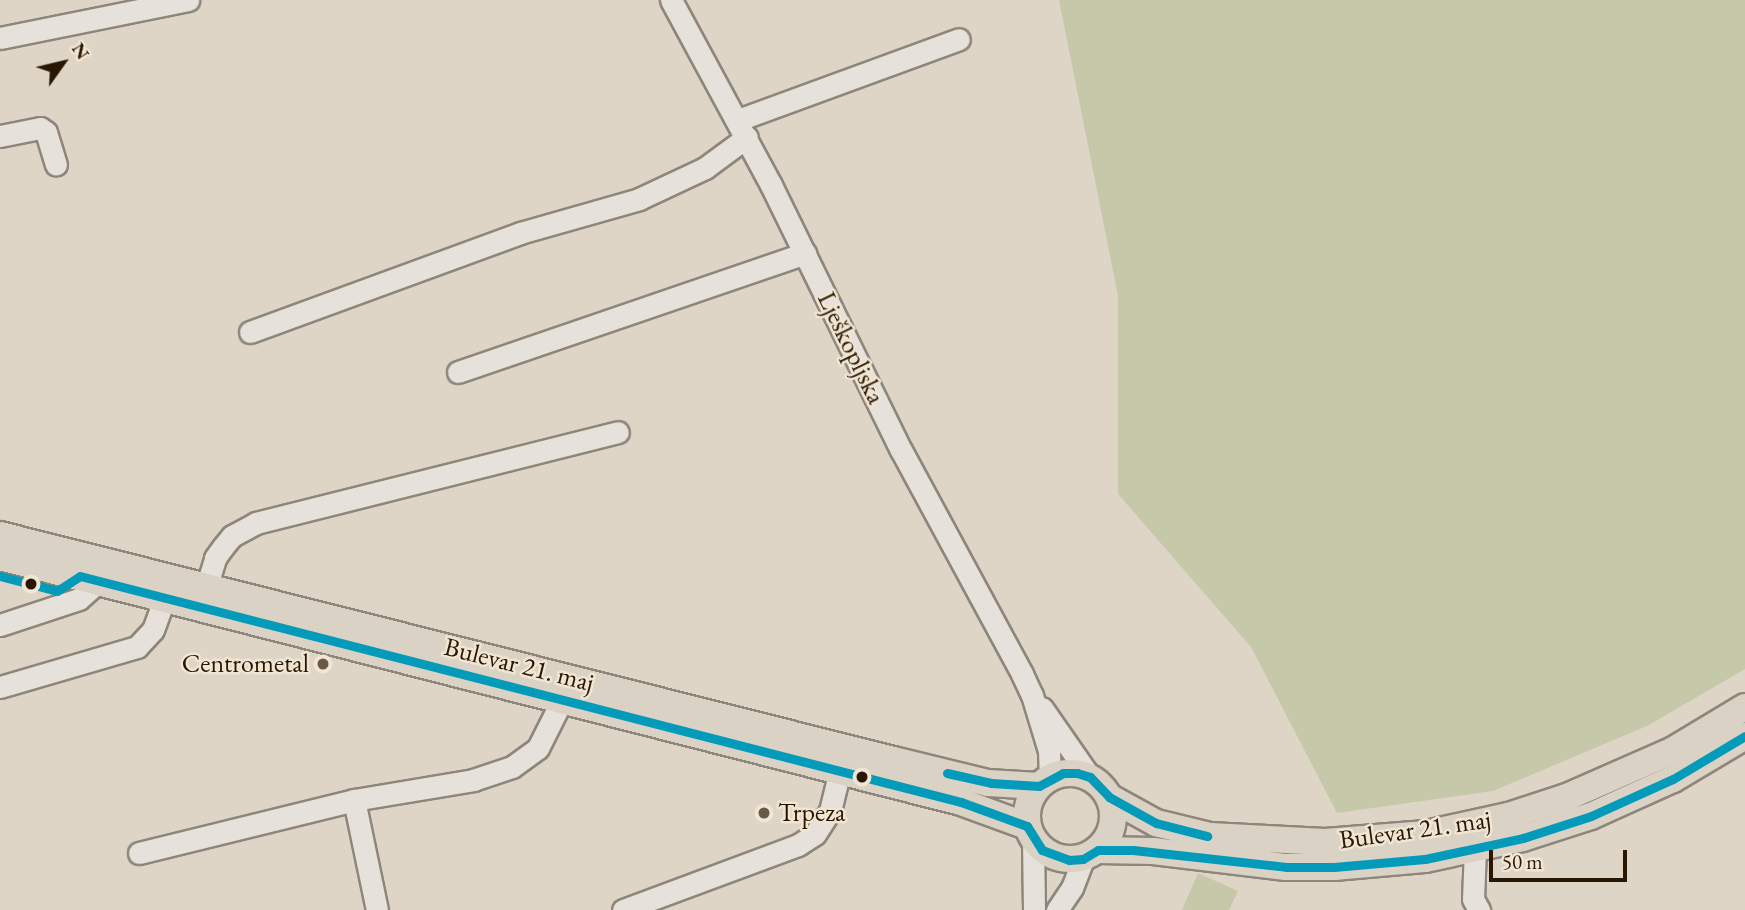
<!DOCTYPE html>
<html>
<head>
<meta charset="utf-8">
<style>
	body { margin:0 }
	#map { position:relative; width:1745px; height:910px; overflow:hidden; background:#ded5c6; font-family:"EB Garamond",serif }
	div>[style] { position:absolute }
	.green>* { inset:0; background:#c5c9aa }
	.roads { filter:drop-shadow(2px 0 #8e867b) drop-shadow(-2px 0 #8e867b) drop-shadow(0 2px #8e867b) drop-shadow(0 -2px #8e867b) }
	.minor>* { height:21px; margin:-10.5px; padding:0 10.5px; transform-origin:10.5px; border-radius:10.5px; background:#e6e1da }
	.major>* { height:26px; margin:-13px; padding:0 13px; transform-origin:13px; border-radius:13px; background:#dad2c4 }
	.major>.ring { margin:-13px; padding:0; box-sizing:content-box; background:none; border:26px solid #dad2c4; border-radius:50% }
	.bus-1>* { height:9px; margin:-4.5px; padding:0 4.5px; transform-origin:4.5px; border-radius:4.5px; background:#049aba }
	.dots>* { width:19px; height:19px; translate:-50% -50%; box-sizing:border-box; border:4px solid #f1e5d3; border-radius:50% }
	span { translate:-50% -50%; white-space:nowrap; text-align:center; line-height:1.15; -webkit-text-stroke:5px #f1e5d3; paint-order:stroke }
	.street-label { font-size:26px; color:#291702 }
	.poi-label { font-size:26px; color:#291702 }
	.right { translate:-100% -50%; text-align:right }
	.left { translate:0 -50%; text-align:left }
	.north { position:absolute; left:28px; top:28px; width:70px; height:70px; -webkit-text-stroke:5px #f1e5d3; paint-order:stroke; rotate:56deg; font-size:19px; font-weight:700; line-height:28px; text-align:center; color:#291702 }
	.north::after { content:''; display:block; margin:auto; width:24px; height:32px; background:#291702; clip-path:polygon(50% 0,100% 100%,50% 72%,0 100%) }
	.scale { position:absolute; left:1489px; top:850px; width:138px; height:32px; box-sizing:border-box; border:4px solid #291702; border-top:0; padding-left:9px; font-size:21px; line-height:24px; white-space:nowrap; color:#291702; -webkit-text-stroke:5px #f1e5d3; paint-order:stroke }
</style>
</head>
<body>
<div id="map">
	<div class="green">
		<div style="clip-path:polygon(1059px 0,1745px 0,1745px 669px,1647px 726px,1493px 791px,1337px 813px,1251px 647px,1118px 494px,1118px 296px)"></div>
		<div style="clip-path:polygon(1198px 873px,1238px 891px,1229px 910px,1182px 910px)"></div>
	</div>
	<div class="roads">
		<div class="minor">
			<div style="left:671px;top:0;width:210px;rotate:61.6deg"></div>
			<div style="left:771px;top:185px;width:295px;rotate:63.9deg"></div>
			<div style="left:901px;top:450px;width:255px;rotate:61.6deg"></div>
			<div style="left:1022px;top:674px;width:23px;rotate:65deg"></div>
			<div style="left:1032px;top:695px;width:59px;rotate:73.1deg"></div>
			<div style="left:1049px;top:751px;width:27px;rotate:88deg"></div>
			<div style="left:0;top:38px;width:192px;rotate:-11.4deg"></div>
			<div style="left:738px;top:120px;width:235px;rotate:-20.1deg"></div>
			<div style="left:0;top:136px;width:41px;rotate:-11.3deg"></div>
			<div style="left:40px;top:128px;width:7px;rotate:34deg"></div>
			<div style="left:46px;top:132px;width:34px;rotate:73deg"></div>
			<div style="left:250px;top:332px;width:288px;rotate:-20.1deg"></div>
			<div style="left:520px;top:233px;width:124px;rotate:-15.9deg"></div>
			<div style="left:639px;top:199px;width:73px;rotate:-25.2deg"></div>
			<div style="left:705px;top:168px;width:52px;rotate:-36.4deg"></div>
			<div style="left:458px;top:372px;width:367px;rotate:-18.9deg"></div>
			<div style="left:207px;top:585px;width:28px;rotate:-73deg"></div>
			<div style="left:215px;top:558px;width:14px;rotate:-54deg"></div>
			<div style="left:223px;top:547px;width:14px;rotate:-51deg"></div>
			<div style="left:232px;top:536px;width:27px;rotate:-28deg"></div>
			<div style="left:256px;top:523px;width:373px;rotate:-14.1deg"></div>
			<div style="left:0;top:625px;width:83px;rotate:-18.2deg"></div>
			<div style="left:79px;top:599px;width:27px;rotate:-42deg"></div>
			<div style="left:0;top:687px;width:143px;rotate:-16.3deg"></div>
			<div style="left:137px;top:647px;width:23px;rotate:-47deg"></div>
			<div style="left:153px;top:630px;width:35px;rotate:-70deg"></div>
			<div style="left:1042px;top:708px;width:84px;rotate:55.2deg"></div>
			<div style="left:354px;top:800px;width:112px;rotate:78.2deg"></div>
			<div style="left:1033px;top:839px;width:71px;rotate:89.2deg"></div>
			<div style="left:1475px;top:848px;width:51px;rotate:92.2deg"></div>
			<div style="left:1473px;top:899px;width:13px;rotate:61deg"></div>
			<div style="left:139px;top:853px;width:221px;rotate:-13.8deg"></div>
			<div style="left:354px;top:800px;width:121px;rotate:-9.5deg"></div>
			<div style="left:473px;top:780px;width:41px;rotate:-18.4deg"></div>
			<div style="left:512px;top:767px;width:32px;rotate:-36deg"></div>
			<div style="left:538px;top:748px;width:54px;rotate:-63.4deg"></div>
			<div style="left:623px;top:910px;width:187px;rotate:-20.4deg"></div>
			<div style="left:798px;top:845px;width:20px;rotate:-33deg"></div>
			<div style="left:815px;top:834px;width:27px;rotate:-57deg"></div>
			<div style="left:830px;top:811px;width:42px;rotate:-76.3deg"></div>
			<div style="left:1057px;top:910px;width:27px;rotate:-56deg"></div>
			<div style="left:1072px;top:888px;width:31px;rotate:-69deg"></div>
		</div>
		<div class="major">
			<div style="left:0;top:535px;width:921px;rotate:14.14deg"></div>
			<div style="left:893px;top:760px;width:98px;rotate:13.6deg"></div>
			<div style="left:988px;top:783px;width:51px;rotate:3.4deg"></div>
			<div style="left:0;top:557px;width:992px;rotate:14.3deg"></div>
			<div style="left:961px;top:802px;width:70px;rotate:20deg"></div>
			<div class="ring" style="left:1027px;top:773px;width:60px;height:60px"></div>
			<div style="left:1109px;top:797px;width:54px;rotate:29deg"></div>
			<div style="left:1156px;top:823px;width:56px;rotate:13.5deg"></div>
			<div style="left:1210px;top:836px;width:115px;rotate:3deg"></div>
			<div style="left:1325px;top:842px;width:101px;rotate:-4.5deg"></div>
			<div style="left:1426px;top:834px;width:84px;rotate:-12.4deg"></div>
			<div style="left:1508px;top:816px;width:62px;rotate:-17.9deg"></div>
			<div style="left:1567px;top:797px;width:115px;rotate:-23.7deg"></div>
			<div style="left:1672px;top:751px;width:85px;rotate:-31.1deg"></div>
			<div style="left:1098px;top:850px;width:55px;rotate:1deg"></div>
			<div style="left:1153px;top:851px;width:134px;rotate:6.9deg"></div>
			<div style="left:1286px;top:867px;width:48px"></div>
			<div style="left:1334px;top:867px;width:91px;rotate:-5deg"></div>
			<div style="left:1425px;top:859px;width:100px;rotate:-12.1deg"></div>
			<div style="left:1523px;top:838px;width:71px;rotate:-17.9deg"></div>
			<div style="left:1591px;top:816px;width:90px;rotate:-24.3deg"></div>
			<div style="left:1673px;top:779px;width:84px;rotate:-30.8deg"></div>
		</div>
	</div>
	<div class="bus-1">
		<div style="left:0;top:576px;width:59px;rotate:14.7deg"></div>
		<div style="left:57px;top:591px;width:27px;rotate:-33deg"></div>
		<div style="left:80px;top:576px;width:910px;rotate:14.39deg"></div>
		<div style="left:961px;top:802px;width:70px;rotate:20deg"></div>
		<div style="left:1027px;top:826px;width:28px;rotate:58deg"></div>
		<div style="left:1042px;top:850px;width:29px;rotate:20deg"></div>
		<div style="left:1069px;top:860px;width:14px;rotate:-4deg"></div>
		<div style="left:1083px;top:859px;width:17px;rotate:-31deg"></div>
		<div style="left:1098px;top:850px;width:35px"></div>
		<div style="left:1133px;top:850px;width:154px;rotate:6.3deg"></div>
		<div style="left:1286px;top:867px;width:48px"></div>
		<div style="left:1334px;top:867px;width:91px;rotate:-5deg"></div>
		<div style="left:1425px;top:859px;width:100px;rotate:-12.1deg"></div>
		<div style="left:1523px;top:838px;width:71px;rotate:-17.9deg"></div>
		<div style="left:1591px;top:816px;width:90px;rotate:-24.3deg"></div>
		<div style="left:1673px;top:779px;width:84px;rotate:-30.8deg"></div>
		<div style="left:947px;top:773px;width:45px;rotate:12.8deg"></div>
		<div style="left:991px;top:783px;width:48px;rotate:3.6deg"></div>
		<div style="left:1039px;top:786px;width:27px;rotate:-28deg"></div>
		<div style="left:1063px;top:773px;width:14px"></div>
		<div style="left:1077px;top:773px;width:14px;rotate:17deg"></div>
		<div style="left:1090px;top:777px;width:28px;rotate:46deg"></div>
		<div style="left:1109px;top:797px;width:54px;rotate:29deg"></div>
		<div style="left:1156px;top:823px;width:53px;rotate:14.3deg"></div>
	</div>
	<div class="dots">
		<div style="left:31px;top:584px;background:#291702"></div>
		<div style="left:323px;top:664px;background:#685a47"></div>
		<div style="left:862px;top:777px;background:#291702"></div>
		<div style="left:764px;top:813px;background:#685a47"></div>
	</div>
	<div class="street-label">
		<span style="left:851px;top:348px;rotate:64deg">Lješkopljska</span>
		<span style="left:519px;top:665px;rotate:14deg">Bulevar 21. maj</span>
		<span style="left:1415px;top:830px;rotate:-8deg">Bulevar 21. maj</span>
	</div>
	<div class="poi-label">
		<span class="right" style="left:309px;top:664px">Centrometal</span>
		<span class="left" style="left:778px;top:813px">Trpeza</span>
	</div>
	<div class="north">N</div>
	<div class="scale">50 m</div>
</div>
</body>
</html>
